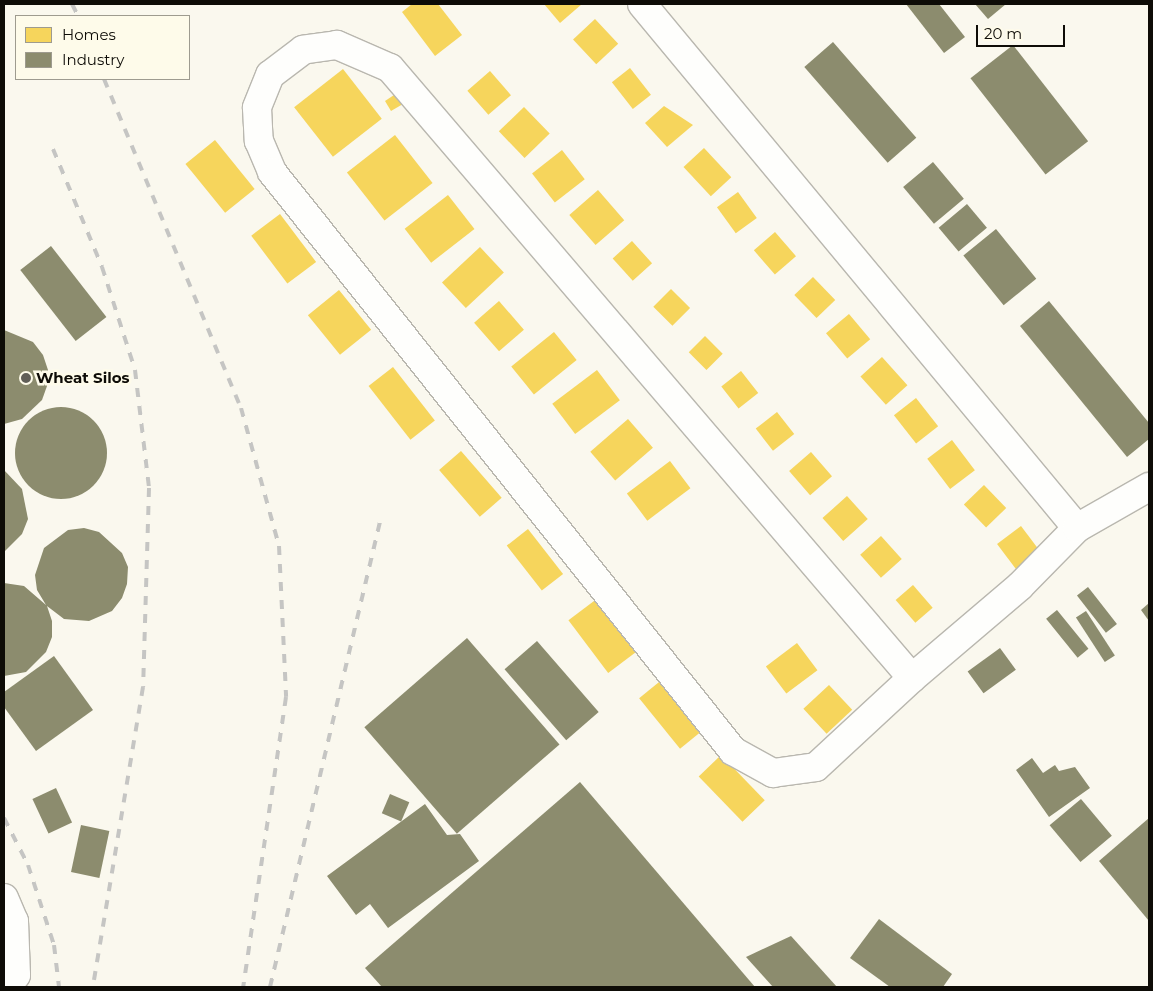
<!DOCTYPE html>
<html>
<head>
<meta charset="utf-8">
<style>
	body { margin:0 }
	#map { position:relative; width:1153px; height:991px; overflow:hidden; background:#faf8ee; font-family:Montserrat,sans-serif }
	div>[style] { position:absolute }
	.homes>* { inset:0; background:#f6d55c; transform-origin:0 0 }
	.industry>* { inset:0; background:#8c8c6e; transform-origin:0 0 }
	.round { border-radius:50% }
	.roads { filter:drop-shadow(1px 0 #b9b7af) drop-shadow(-1px 0 #b9b7af) drop-shadow(0 1px #b9b7af) drop-shadow(0 -1px #b9b7af) }
	.minor>* { height:28px; margin:-14px; padding:0 14px; transform-origin:14px; border-radius:14px; background:#fefefc }
	.rail>* { height:4px; margin-top:-2px; transform-origin:0; background:repeating-linear-gradient(90deg,#c5c5c3 0 9px,transparent 0 18px) }
	.dots>* { width:14px; height:14px; translate:-50% -50%; box-sizing:border-box; border:2px solid #fefbea; border-radius:50% }
	span { translate:-50% -50%; white-space:nowrap; text-align:center; line-height:1.15; -webkit-text-stroke:5px #fefbea; paint-order:stroke }
	.poi-label { font-size:15px; color:#0e0c07; font-weight:700 }
	.left { translate:0 -50%; text-align:left }
	.frame { position:absolute; inset:0; border:5px solid #0e0c07; pointer-events:none }
	.legend { position:absolute; left:15px; top:15px; width:175px; height:65px; box-sizing:border-box; background:#fefbea; border:1px solid #9e9b8f; margin:0; padding:6px 9px; list-style:none; font-size:15px; color:#0e0c07 }
	.legend li { display:flex; align-items:center; gap:10px; height:25px }
	.legend b { width:25px; border:1px solid #9e9b8f }
	.scale { position:absolute; left:976px; top:25px; width:89px; height:22px; box-sizing:border-box; border:2px solid #0e0c07; border-top:0; padding-left:6px; font-size:15px; line-height:18px; white-space:nowrap; color:#0e0c07; -webkit-text-stroke:4px #fefbea; paint-order:stroke }
</style>
</head>
<body>
<div id="map">
	<div class="homes">
		<div style="clip-path:polygon(412px 4px,438px 4px,462px 35px,435px 56px,402px 12px)"></div>
		<div style="clip-path:polygon(544px 4px,582px 4px,560px 23px)"></div>
		<div style="left:595px;top:19px;width:34px;height:30px;rotate:47deg"></div>
		<div style="left:630px;top:68px;width:34px;height:23px;rotate:52deg"></div>
		<div style="left:343px;top:69px;width:63px;height:62px;rotate:52deg"></div>
		<div style="left:490px;top:71px;width:32px;height:30px;rotate:49deg"></div>
		<div style="clip-path:polygon(397px 93px,415px 97px,391px 111px,385px 101px)"></div>
		<div style="clip-path:polygon(664px 106px,693px 125px,667px 147px,645px 123px)"></div>
		<div style="left:524px;top:107px;width:37px;height:35px;rotate:46deg"></div>
		<div style="left:395px;top:135px;width:61px;height:61px;rotate:52deg"></div>
		<div style="left:215px;top:140px;width:63px;height:38px;rotate:51deg"></div>
		<div style="left:704px;top:148px;width:40px;height:28px;rotate:47deg"></div>
		<div style="left:562px;top:150px;width:37px;height:38px;rotate:52deg"></div>
		<div style="left:598px;top:190px;width:40px;height:38px;rotate:49deg"></div>
		<div style="left:738px;top:192px;width:32px;height:26px;rotate:54deg"></div>
		<div style="left:448px;top:195px;width:43px;height:55px;rotate:52deg"></div>
		<div style="left:280px;top:214px;width:60px;height:36px;rotate:53deg"></div>
		<div style="left:775px;top:232px;width:32px;height:28px;rotate:49deg"></div>
		<div style="left:632px;top:241px;width:30px;height:26px;rotate:48deg"></div>
		<div style="left:480px;top:247px;width:35px;height:52px;rotate:47deg"></div>
		<div style="left:813px;top:277px;width:32px;height:26px;rotate:46deg"></div>
		<div style="left:671px;top:289px;width:27px;height:25px;rotate:45deg"></div>
		<div style="left:339px;top:290px;width:51px;height:40px;rotate:51deg"></div>
		<div style="left:499px;top:301px;width:38px;height:33px;rotate:49deg"></div>
		<div style="left:849px;top:314px;width:33px;height:30px;rotate:50deg"></div>
		<div style="left:554px;top:332px;width:36px;height:55px;rotate:51deg"></div>
		<div style="left:705px;top:336px;width:25px;height:23px;rotate:45deg"></div>
		<div style="left:882px;top:357px;width:38px;height:29px;rotate:48deg"></div>
		<div style="left:393px;top:367px;width:68px;height:31px;rotate:52deg"></div>
		<div style="left:597px;top:370px;width:38px;height:56px;rotate:53deg"></div>
		<div style="left:741px;top:371px;width:28px;height:25px;rotate:52deg"></div>
		<div style="left:916px;top:398px;width:36px;height:28px;rotate:52deg"></div>
		<div style="left:777px;top:412px;width:28px;height:27px;rotate:52deg"></div>
		<div style="left:628px;top:419px;width:38px;height:50px;rotate:49deg"></div>
		<div style="left:952px;top:440px;width:38px;height:31px;rotate:53deg"></div>
		<div style="left:461px;top:451px;width:62px;height:29px;rotate:49deg"></div>
		<div style="left:811px;top:452px;width:32px;height:29px;rotate:49deg"></div>
		<div style="left:670px;top:461px;width:34px;height:54px;rotate:53deg"></div>
		<div style="left:984px;top:485px;width:32px;height:28px;rotate:46deg"></div>
		<div style="left:847px;top:496px;width:31px;height:33px;rotate:48deg"></div>
		<div style="left:1021px;top:526px;width:31px;height:30px;rotate:53deg"></div>
		<div style="left:528px;top:529px;width:57px;height:27px;rotate:52deg"></div>
		<div style="left:881px;top:536px;width:31px;height:28px;rotate:48deg"></div>
		<div style="left:913px;top:585px;width:30px;height:23px;rotate:49deg"></div>
		<div style="left:598px;top:598px;width:66px;height:37px;rotate:53deg"></div>
		<div style="left:797px;top:643px;width:34px;height:39px;rotate:53deg"></div>
		<div style="left:664px;top:678px;width:65px;height:32px;rotate:51deg"></div>
		<div style="left:829px;top:685px;width:34px;height:35px;rotate:47deg"></div>
		<div style="left:721px;top:755px;width:63px;height:31px;rotate:46deg"></div>
	</div>
	<div class="industry">
		<div style="clip-path:polygon(906px 4px,939px 4px,965px 37px,944px 53px)"></div>
		<div style="clip-path:polygon(975px 4px,1006px 4px,988px 19px)"></div>
		<div style="left:833px;top:42px;width:127px;height:38px;rotate:49deg"></div>
		<div style="left:1013px;top:45px;width:122px;height:54px;rotate:52deg"></div>
		<div style="left:933px;top:162px;width:48px;height:39px;rotate:50deg"></div>
		<div style="left:967px;top:204px;width:31px;height:37px;rotate:50deg"></div>
		<div style="left:996px;top:229px;width:64px;height:42px;rotate:51deg"></div>
		<div style="left:51px;top:246px;width:90px;height:39px;rotate:52deg"></div>
		<div style="clip-path:polygon(1049px 301px,1149px 423px,1149px 439px,1127px 457px,1020px 326px)"></div>
		<div style="clip-path:polygon(4px 330px,33px 342px,43px 355px,48px 370px,47px 386px,42px 400px,22px 419px,4px 424px)"></div>
		<div class="round" style="left:15px;top:407px;width:92px;height:92px"></div>
		<div style="clip-path:polygon(4px 470px,22px 489px,28px 519px,22px 534px,4px 552px)"></div>
		<div style="clip-path:polygon(84px 528px,99px 532px,122px 553px,128px 567px,127px 584px,122px 598px,112px 611px,89px 621px,64px 619px,47px 606px,52px 621px,52px 637px,46px 652px,26px 672px,4px 676px,4px 583px,24px 586px,46px 605px,37px 590px,35px 575px,44px 548px,68px 530px)"></div>
		<div style="left:1088px;top:587px;width:47px;height:14px;rotate:52deg"></div>
		<div style="clip-path:polygon(1149px 603px,1149px 621px,1141px 610px)"></div>
		<div style="left:1057px;top:610px;width:50px;height:14px;rotate:51deg"></div>
		<div style="left:1086px;top:611px;width:53px;height:12px;rotate:57deg"></div>
		<div style="left:467px;top:638px;width:141px;height:136px;rotate:49deg"></div>
		<div style="left:537px;top:641px;width:94px;height:43px;rotate:49deg"></div>
		<div style="left:1000px;top:648px;width:27px;height:40px;rotate:54deg"></div>
		<div style="clip-path:polygon(54px 656px,93px 710px,36px 751px,4px 707px,4px 692px)"></div>
		<div style="clip-path:polygon(1032px 758px,1043px 773px,1055px 765px,1059px 771px,1075px 767px,1090px 788px,1049px 817px,1016px 770px)"></div>
		<div style="clip-path:polygon(580px 782px,755px 987px,382px 987px,365px 968px)"></div>
		<div style="left:56px;top:788px;width:38px;height:26px;rotate:65deg"></div>
		<div style="left:390px;top:794px;width:21px;height:21px;rotate:23deg"></div>
		<div style="left:1081px;top:799px;width:48px;height:41px;rotate:50deg"></div>
		<div style="clip-path:polygon(425px 804px,447px 835px,460px 834px,479px 861px,388px 928px,370px 904px,356px 915px,327px 876px)"></div>
		<div style="clip-path:polygon(1149px 818px,1149px 921px,1099px 861px)"></div>
		<div style="left:81px;top:825px;width:29px;height:48px;rotate:12deg"></div>
		<div style="clip-path:polygon(879px 919px,952px 974px,943px 987px,890px 987px,850px 958px)"></div>
		<div style="clip-path:polygon(791px 936px,837px 987px,773px 987px,746px 957px)"></div>
	</div>
	<div class="roads">
		<div class="minor">
			<div style="left:642px;top:4px;width:681px;rotate:50.3deg"></div>
			<div style="left:912px;top:678px;width:803px;rotate:-130.55deg"></div>
			<div style="left:390px;top:68px;width:58px;rotate:-156.5deg"></div>
			<div style="left:337px;top:45px;width:34px;rotate:172deg"></div>
			<div style="left:303px;top:50px;width:41px;rotate:142.9deg"></div>
			<div style="left:270px;top:75px;width:35px;rotate:112deg"></div>
			<div style="left:257px;top:108px;width:33px;rotate:87deg"></div>
			<div style="left:259px;top:141px;width:34px;rotate:67deg"></div>
			<div style="left:272px;top:172px;width:740px;rotate:51.47deg"></div>
			<div style="left:733px;top:751px;width:46px;rotate:28.8deg"></div>
			<div style="left:773px;top:773px;width:43px;rotate:-7.9deg"></div>
			<div style="left:816px;top:767px;width:131px;rotate:-42.8deg"></div>
			<div style="left:912px;top:678px;width:142px;rotate:-40.4deg"></div>
			<div style="left:1020px;top:586px;width:81px;rotate:-45.5deg"></div>
			<div style="left:1077px;top:528px;width:83px;rotate:-29.7deg"></div>
			<div style="left:4px;top:898px;width:25px;rotate:67deg"></div>
			<div style="left:14px;top:921px;width:54px;rotate:87.9deg"></div>
			<div style="left:16px;top:975px;width:15px;rotate:127deg"></div>
		</div>
	</div>
	<div class="rail">
		<div style="left:72px;top:4px;width:13px;rotate:63deg"></div>
		<div style="left:104px;top:79px;width:356px;rotate:67.4deg"></div>
		<div style="left:241px;top:408px;width:143px;rotate:74.6deg"></div>
		<div style="left:279px;top:546px;width:151px;rotate:87.3deg"></div>
		<div style="left:286px;top:697px;width:293px;rotate:98.4deg"></div>
		<div style="left:53px;top:149px;width:128px;rotate:67.4deg"></div>
		<div style="left:102px;top:267px;width:108px;rotate:72.2deg"></div>
		<div style="left:135px;top:370px;width:119px;rotate:83.2deg"></div>
		<div style="left:149px;top:488px;width:199px;rotate:91.7deg"></div>
		<div style="left:143px;top:687px;width:304px;rotate:99.5deg"></div>
		<div style="left:4px;top:818px;width:53px;rotate:62.9deg"></div>
		<div style="left:28px;top:865px;width:84px;rotate:72deg"></div>
		<div style="left:54px;top:945px;width:42px;rotate:83.2deg"></div>
		<div style="left:270px;top:987px;width:485px;rotate:-76.7deg"></div>
	</div>
	<div class="dots">
		<div style="left:26px;top:378px;background:#615f58"></div>
	</div>
	<div class="poi-label">
		<span class="left" style="left:36px;top:378px">Wheat Silos</span>
	</div>
	<div class="frame"></div>
	<ul class="legend">
	<li><b style="height:14px;background:#f6d55c"></b>Homes</li>
	<li><b style="height:14px;background:#8c8c6e"></b>Industry</li>
	</ul>
	<div class="scale">20 m</div>
</div>
</body>
</html>
